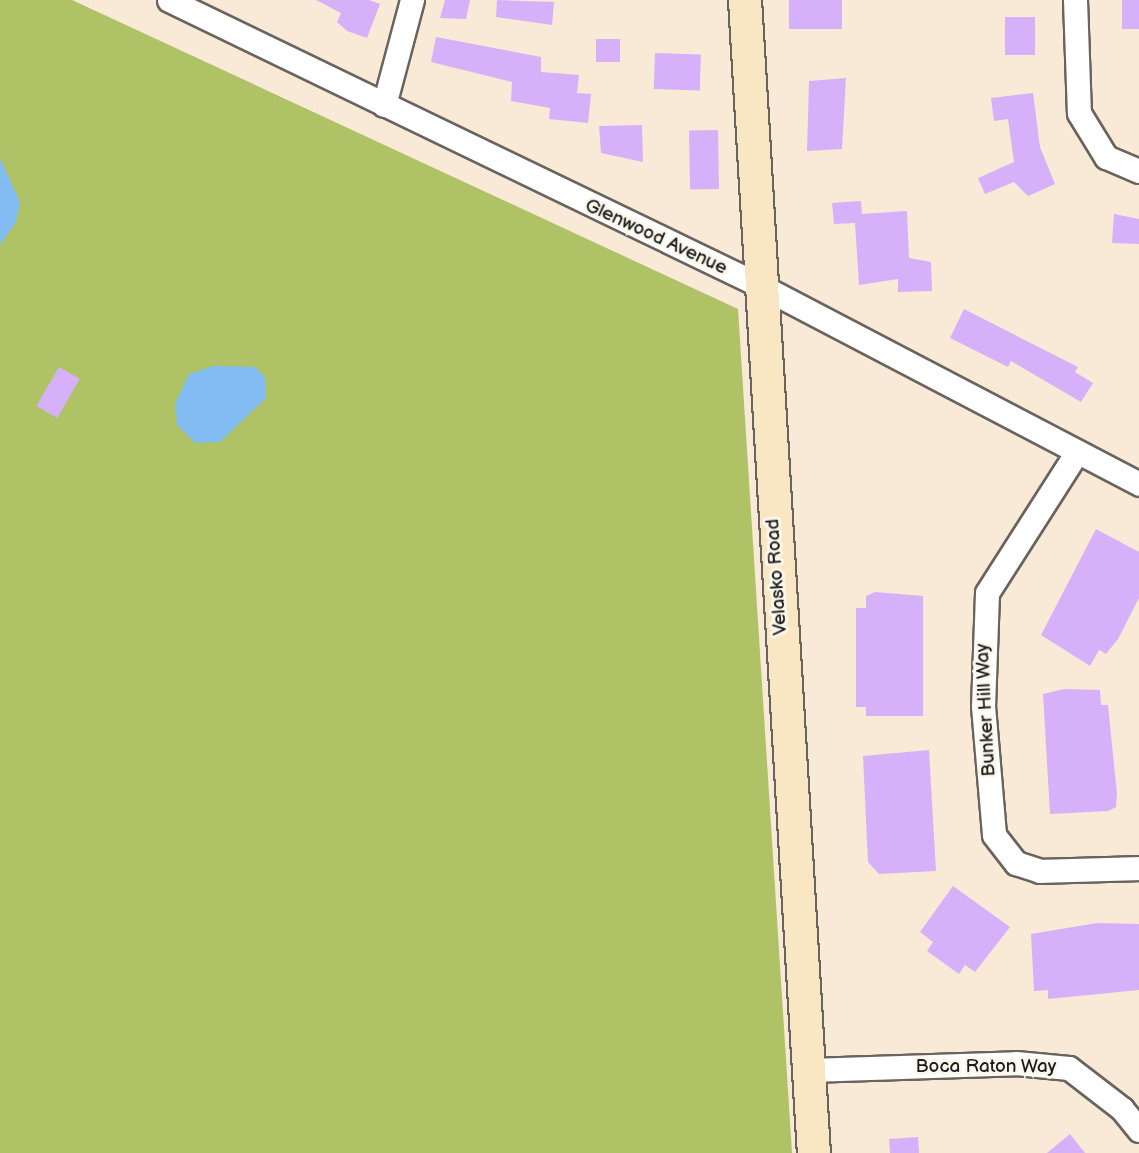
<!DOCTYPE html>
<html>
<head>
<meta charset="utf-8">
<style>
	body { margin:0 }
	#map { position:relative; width:1139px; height:1153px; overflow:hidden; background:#f8ead6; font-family:"Balsamiq Sans",sans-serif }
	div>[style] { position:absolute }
	.green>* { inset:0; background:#b0c266 }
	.water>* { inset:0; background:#83bbf3 }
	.building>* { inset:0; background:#d6b1f9; transform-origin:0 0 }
	.roads { filter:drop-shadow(2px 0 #69645d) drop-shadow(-2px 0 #69645d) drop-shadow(0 2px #69645d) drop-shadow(0 -2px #69645d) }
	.street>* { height:23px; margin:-11.5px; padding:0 11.5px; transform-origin:11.5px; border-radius:11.5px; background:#fff }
	.secondary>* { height:32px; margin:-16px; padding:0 16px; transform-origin:16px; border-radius:16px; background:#f9e7c3 }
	span { translate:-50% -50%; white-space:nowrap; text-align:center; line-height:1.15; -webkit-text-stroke:6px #fbf7ec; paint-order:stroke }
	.street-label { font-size:19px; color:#1c1c1c }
</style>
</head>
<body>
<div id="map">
	<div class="green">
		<div style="clip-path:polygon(0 0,72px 0,738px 309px,792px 1153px,0 1153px)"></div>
	</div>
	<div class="water">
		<div style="clip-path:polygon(0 158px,20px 202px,16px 222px,0 245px)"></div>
		<div style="clip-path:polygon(214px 366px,255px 367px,265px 377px,266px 398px,220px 442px,195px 443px,177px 425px,175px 404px,189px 374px)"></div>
	</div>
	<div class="building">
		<div style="clip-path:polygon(316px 0,369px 0,380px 4px,367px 38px,347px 31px,337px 22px,341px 13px)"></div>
		<div style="clip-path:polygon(445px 0,470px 0,466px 19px,440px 18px)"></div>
		<div style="clip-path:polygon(497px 0,554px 2px,552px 25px,496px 17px)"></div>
		<div style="left:789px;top:0;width:53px;height:29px"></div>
		<div style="left:1122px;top:0;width:17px;height:29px"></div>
		<div style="left:1005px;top:17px;width:30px;height:38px"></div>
		<div style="clip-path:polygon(436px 37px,541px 57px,541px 72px,579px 75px,577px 93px,591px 94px,588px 123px,549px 119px,550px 108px,511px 101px,512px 82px,431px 62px)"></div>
		<div style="left:596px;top:39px;width:24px;height:23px"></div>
		<div style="left:655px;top:53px;width:46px;height:36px;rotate:2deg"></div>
		<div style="clip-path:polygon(846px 78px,842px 149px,807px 151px,809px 81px)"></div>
		<div style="clip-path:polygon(1033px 93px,1040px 147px,1055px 184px,1028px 196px,1014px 182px,985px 194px,978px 178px,1014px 162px,1008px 119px,994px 121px,991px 98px)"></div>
		<div style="clip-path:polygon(642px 125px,643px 162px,601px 153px,599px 126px)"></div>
		<div style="left:718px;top:130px;width:59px;height:29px;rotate:89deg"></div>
		<div style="clip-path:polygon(861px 201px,862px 214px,907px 211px,909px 258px,931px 262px,932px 291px,898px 292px,898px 279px,859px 285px,855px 223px,834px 224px,832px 203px)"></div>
		<div style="clip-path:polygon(1114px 214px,1139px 219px,1139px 244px,1112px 243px)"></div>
		<div style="clip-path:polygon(964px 309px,1078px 367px,1075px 372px,1093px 383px,1081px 402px,1011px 361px,1008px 367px,950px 338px)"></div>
		<div style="left:59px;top:367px;width:24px;height:45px;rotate:30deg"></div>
		<div style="clip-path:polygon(1096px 529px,1139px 552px,1139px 598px,1118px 639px,1106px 654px,1099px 650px,1090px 666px,1041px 635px)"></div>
		<div style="clip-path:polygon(875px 592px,923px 596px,923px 716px,866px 716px,866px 707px,856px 707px,856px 608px,866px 608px,866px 596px)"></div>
		<div style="clip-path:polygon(1064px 689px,1100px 690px,1101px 705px,1108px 705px,1117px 794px,1116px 807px,1108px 811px,1050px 814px,1043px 694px)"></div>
		<div style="clip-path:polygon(929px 750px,936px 871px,879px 874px,868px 862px,863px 756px)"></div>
		<div style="clip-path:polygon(953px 886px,1010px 927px,975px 972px,965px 965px,959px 974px,927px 951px,933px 942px,920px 932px)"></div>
		<div style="clip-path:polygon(1097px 923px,1139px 924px,1139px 990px,1048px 999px,1048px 990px,1034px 991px,1031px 934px)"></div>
		<div style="clip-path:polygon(1070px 1134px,1085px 1153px,1047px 1153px)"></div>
		<div style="left:918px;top:1137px;width:16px;height:29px;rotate:86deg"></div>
	</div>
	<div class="roads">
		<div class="street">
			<div style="left:169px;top:0;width:655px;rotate:25.78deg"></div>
			<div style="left:759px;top:285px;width:429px;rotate:27.6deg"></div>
			<div style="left:1075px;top:0;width:113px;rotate:88deg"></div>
			<div style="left:1079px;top:113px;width:52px;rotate:58.5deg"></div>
			<div style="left:1106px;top:157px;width:36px;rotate:23deg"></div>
			<div style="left:384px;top:105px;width:109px;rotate:-75.1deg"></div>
			<div style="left:1077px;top:452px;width:167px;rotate:122.6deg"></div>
			<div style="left:987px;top:593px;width:113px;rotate:92deg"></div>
			<div style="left:983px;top:706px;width:129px;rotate:85.1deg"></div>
			<div style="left:994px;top:835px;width:36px;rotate:52deg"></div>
			<div style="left:1016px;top:863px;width:25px;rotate:18deg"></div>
			<div style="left:1040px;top:871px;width:99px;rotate:-1.7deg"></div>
			<div style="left:809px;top:1070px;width:207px;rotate:-1.9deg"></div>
			<div style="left:1016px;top:1063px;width:53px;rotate:5.4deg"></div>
			<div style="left:1069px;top:1068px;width:67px;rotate:37.7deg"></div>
			<div style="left:1122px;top:1109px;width:27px;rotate:51deg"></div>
		</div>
		<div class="secondary">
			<div style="left:745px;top:0;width:1155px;rotate:86.58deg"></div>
		</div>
	</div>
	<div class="street-label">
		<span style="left:656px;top:237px;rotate:25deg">Glenwood Avenue</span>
		<span style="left:777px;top:577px;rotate:-94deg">Velasko Road</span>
		<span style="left:986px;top:710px;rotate:-93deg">Bunker Hill Way</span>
		<span style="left:986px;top:1067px">Boca Raton Way</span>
	</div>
</div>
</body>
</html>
